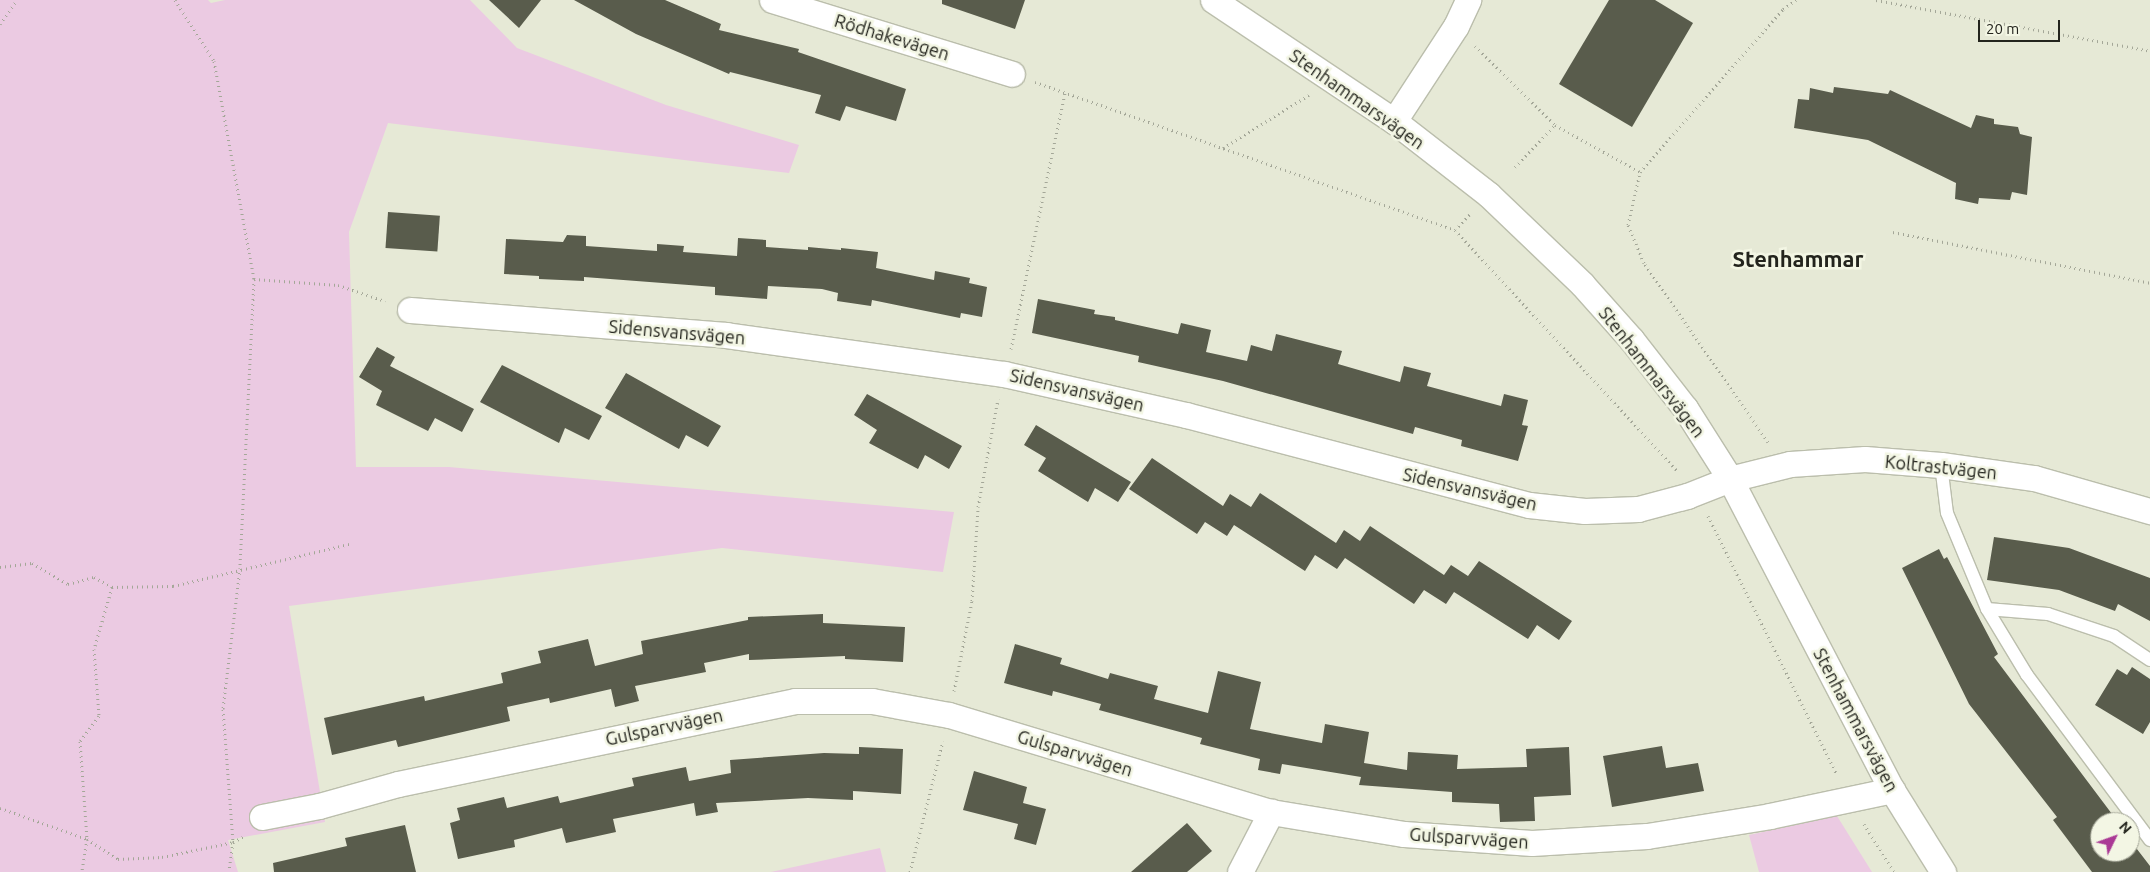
<!DOCTYPE html>
<html>
<head>
<meta charset="utf-8">
<style>
	body { margin:0 }
	#map { position:relative; width:2150px; height:872px; overflow:hidden; background:#e6e9d6; font-family:Ubuntu,sans-serif }
	div>[style] { position:absolute }
	.green>* { inset:0; background:#ebcae2 }
	.building>* { inset:0; background:#595c4c; transform-origin:0 0 }
	.path>* { height:3px; margin-top:-1.5px; transform-origin:0; background:repeating-linear-gradient(90deg,#a4a798 0 1px,transparent 0 5px) }
	.roads { filter:drop-shadow(1px 0 #bbbeac) drop-shadow(-1px 0 #bbbeac) drop-shadow(0 1px #bbbeac) drop-shadow(0 -1px #bbbeac) }
	.lane>* { height:12px; margin:-6px; padding:0 6px; transform-origin:6px; border-radius:6px; background:#fff }
	.street>* { height:25px; margin:-12.5px; padding:0 12.5px; transform-origin:12.5px; border-radius:12.5px; background:#fff }
	span { translate:-50% -50%; white-space:nowrap; text-align:center; line-height:1.15; -webkit-text-stroke:5px #f3f6e4; paint-order:stroke }
	.street-label { font-size:18px; color:#23241d }
	.district-label { font-size:22px; color:#23241d; font-weight:700 }
	.north { position:absolute; left:2090px; top:812px; width:50px; height:50px; box-sizing:border-box; background:#f3f6e4; border:1px solid #a0a294; border-radius:50%; rotate:48deg; font-size:14px; font-weight:700; line-height:20px; text-align:center; color:#23241d }
	.north::after { content:''; display:block; margin:auto; width:18px; height:22px; background:#aa3995; clip-path:polygon(50% 0,100% 100%,50% 72%,0 100%) }
	.scale { position:absolute; left:1978px; top:20px; width:82px; height:22px; box-sizing:border-box; border:2px solid #23241d; border-top:0; padding-left:6px; font-size:15px; line-height:18px; white-space:nowrap; color:#23241d; -webkit-text-stroke:4px #f3f6e4; paint-order:stroke }
</style>
</head>
<body>
<div id="map">
	<div class="green">
		<div style="clip-path:polygon(0 0,208px 0,211px 3px,225px 0,470px 0,517px 48px,666px 105px,799px 145px,789px 173px,388px 123px,349px 232px,356px 467px,449px 467px,954px 512px,943px 572px,722px 548px,289px 606px,325px 822px,228px 840px,238px 872px,0 872px)"></div>
		<div style="clip-path:polygon(1837px 816px,1872px 872px,1759px 872px,1749px 835px)"></div>
		<div style="clip-path:polygon(880px 848px,886px 872px,771px 872px)"></div>
	</div>
	<div class="building">
		<div style="clip-path:polygon(489px 0,541px 0,519px 28px)"></div>
		<div style="clip-path:polygon(574px 0,665px 0,721px 24px,719px 30px,799px 49px,798px 52px,906px 89px,896px 121px,846px 106px,840px 121px,815px 113px,821px 95px,730px 72px,729px 74px,636px 34px)"></div>
		<div style="clip-path:polygon(942px 0,1025px 0,1015px 29px,942px 4px)"></div>
		<div style="clip-path:polygon(1609px 0,1655px 0,1693px 23px,1632px 127px,1559px 84px)"></div>
		<div style="clip-path:polygon(1834px 87px,1888px 94px,1890px 90px,1971px 128px,1976px 115px,1994px 119px,1994px 124px,2018px 127px,2020px 134px,2032px 137px,2027px 195px,2012px 192px,2010px 200px,1979px 198px,1978px 204px,1955px 199px,1956px 183px,1868px 140px,1794px 128px,1798px 99px,1809px 100px,1810px 88px,1833px 93px)"></div>
		<div style="left:388px;top:212px;width:52px;height:36px;rotate:4deg"></div>
		<div style="clip-path:polygon(567px 235px,586px 236px,586px 246px,657px 251px,657px 244px,684px 246px,683px 252px,737px 256px,738px 238px,766px 240px,766px 247px,808px 250px,808px 247px,841px 250px,841px 248px,878px 252px,876px 268px,934px 280px,935px 271px,970px 278px,969px 283px,987px 287px,982px 317px,961px 313px,960px 318px,872px 300px,871px 306px,837px 301px,838px 293px,822px 289px,768px 286px,767px 299px,715px 295px,715px 287px,584px 277px,584px 281px,539px 279px,539px 276px,504px 274px,506px 239px,563px 242px)"></div>
		<div style="clip-path:polygon(1038px 299px,1095px 310px,1094px 314px,1115px 317px,1115px 320px,1178px 334px,1181px 323px,1211px 330px,1206px 352px,1247px 361px,1251px 345px,1272px 351px,1276px 334px,1342px 351px,1338px 364px,1400px 382px,1404px 366px,1431px 373px,1427px 386px,1501px 406px,1504px 394px,1528px 400px,1522px 425px,1528px 426px,1518px 461px,1461px 446px,1462px 440px,1415px 427px,1413px 434px,1223px 381px,1138px 362px,1139px 356px,1032px 333px)"></div>
		<div style="clip-path:polygon(377px 347px,395px 357px,390px 366px,474px 409px,462px 432px,435px 418px,428px 431px,376px 405px,382px 391px,359px 377px)"></div>
		<div style="clip-path:polygon(502px 365px,602px 416px,589px 440px,565px 428px,559px 443px,480px 402px)"></div>
		<div style="clip-path:polygon(626px 373px,721px 426px,708px 447px,686px 435px,679px 449px,605px 408px)"></div>
		<div style="clip-path:polygon(867px 394px,962px 446px,949px 469px,925px 455px,918px 469px,869px 443px,877px 430px,854px 415px)"></div>
		<div style="clip-path:polygon(1036px 425px,1131px 482px,1118px 502px,1095px 488px,1088px 502px,1038px 471px,1046px 458px,1024px 445px)"></div>
		<div style="clip-path:polygon(1152px 458px,1223px 506px,1230px 494px,1251px 507px,1260px 493px,1336px 543px,1344px 530px,1360px 541px,1370px 526px,1444px 575px,1451px 565px,1468px 576px,1479px 561px,1572px 621px,1559px 640px,1537px 625px,1528px 639px,1454px 592px,1446px 604px,1424px 590px,1414px 604px,1345px 558px,1337px 569px,1315px 555px,1305px 571px,1234px 525px,1227px 536px,1205px 522px,1197px 534px,1129px 489px)"></div>
		<div style="clip-path:polygon(1994px 537px,2069px 548px,2150px 578px,2150px 621px,2118px 604px,2115px 611px,2059px 590px,1987px 580px)"></div>
		<div style="clip-path:polygon(1939px 549px,1944px 559px,1947px 557px,1998px 654px,1994px 657px,2118px 822px,2100px 822px,2100px 852px,2130px 852px,2130px 840px,2150px 866px,2150px 872px,2092px 872px,2053px 820px,2057px 817px,1969px 704px,1902px 568px)"></div>
		<div style="clip-path:polygon(823px 614px,823px 623px,905px 627px,903px 662px,845px 659px,845px 656px,749px 660px,749px 654px,704px 663px,706px 672px,635px 686px,639px 701px,615px 707px,611px 689px,550px 703px,549px 698px,507px 707px,510px 721px,398px 747px,396px 740px,332px 755px,324px 718px,424px 696px,425px 701px,503px 683px,501px 673px,541px 663px,538px 651px,588px 639px,595px 666px,643px 654px,641px 641px,748px 620px,748px 617px)"></div>
		<div style="clip-path:polygon(1015px 644px,1062px 658px,1060px 664px,1108px 679px,1110px 673px,1158px 686px,1154px 699px,1208px 713px,1218px 671px,1261px 682px,1250px 729px,1322px 743px,1325px 724px,1369px 732px,1364px 763px,1407px 770px,1408px 752px,1458px 755px,1457px 769px,1527px 767px,1526px 749px,1569px 747px,1571px 795px,1534px 797px,1535px 821px,1500px 822px,1499px 804px,1452px 802px,1452px 792px,1359px 785px,1361px 777px,1282px 764px,1280px 774px,1258px 770px,1260px 759px,1200px 744px,1202px 738px,1099px 710px,1101px 704px,1053px 691px,1052px 696px,1004px 683px)"></div>
		<div style="clip-path:polygon(2132px 667px,2150px 679px,2150px 722px,2143px 734px,2095px 705px,2117px 669px,2127px 675px)"></div>
		<div style="clip-path:polygon(1662px 746px,1666px 768px,1698px 763px,1704px 791px,1612px 807px,1603px 756px)"></div>
		<div style="clip-path:polygon(859px 747px,903px 749px,901px 794px,853px 791px,853px 800px,808px 798px,716px 803px,718px 812px,696px 816px,694px 803px,613px 819px,616px 832px,566px 843px,562px 828px,514px 840px,515px 847px,458px 859px,450px 823px,460px 820px,457px 808px,504px 797px,507px 808px,558px 796px,560px 803px,634px 786px,632px 778px,686px 767px,689px 781px,731px 773px,730px 760px,824px 753px,859px 754px)"></div>
		<div style="clip-path:polygon(974px 771px,1027px 787px,1023px 803px,1046px 809px,1036px 845px,1014px 839px,1018px 824px,963px 810px)"></div>
		<div style="clip-path:polygon(1187px 823px,1212px 851px,1187px 872px,1131px 872px)"></div>
		<div style="clip-path:polygon(405px 825px,416px 872px,274px 872px,273px 863px,347px 846px,345px 838px)"></div>
	</div>
	<div class="path">
		<div style="left:175px;top:0;width:72px;rotate:57.4deg"></div>
		<div style="left:214px;top:61px;width:222px;rotate:79.6deg"></div>
		<div style="left:254px;top:279px;width:289px;rotate:92.8deg"></div>
		<div style="left:240px;top:568px;width:142px;rotate:96.9deg"></div>
		<div style="left:223px;top:709px;width:133px;rotate:85.7deg"></div>
		<div style="left:233px;top:842px;width:30px;rotate:98deg"></div>
		<div style="left:1876px;top:0;width:279px;rotate:10.5deg"></div>
		<div style="left:0;top:24px;width:29px;rotate:-55deg"></div>
		<div style="left:1475px;top:46px;width:112px;rotate:44.6deg"></div>
		<div style="left:1555px;top:125px;width:97px;rotate:28.9deg"></div>
		<div style="left:1035px;top:82px;width:445px;rotate:19.4deg"></div>
		<div style="left:1455px;top:230px;width:329px;rotate:47.3deg"></div>
		<div style="left:1223px;top:148px;width:101px;rotate:-31.6deg"></div>
		<div style="left:1515px;top:167px;width:58px;rotate:-46.4deg"></div>
		<div style="left:1455px;top:230px;width:22px;rotate:-47deg"></div>
		<div style="left:1893px;top:232px;width:262px;rotate:11.2deg"></div>
		<div style="left:254px;top:279px;width:84px;rotate:4.1deg"></div>
		<div style="left:338px;top:285px;width:50px;rotate:18.8deg"></div>
		<div style="left:1011px;top:349px;width:262px;rotate:-78.1deg"></div>
		<div style="left:1768px;top:442px;width:218px;rotate:-124.7deg"></div>
		<div style="left:1644px;top:263px;width:41px;rotate:-112.8deg"></div>
		<div style="left:1628px;top:225px;width:54px;rotate:-77.2deg"></div>
		<div style="left:1640px;top:172px;width:217px;rotate:-48.7deg"></div>
		<div style="left:1783px;top:9px;width:16px;rotate:-35deg"></div>
		<div style="left:1708px;top:516px;width:289px;rotate:63.5deg"></div>
		<div style="left:0;top:567px;width:32px;rotate:-7deg"></div>
		<div style="left:32px;top:563px;width:42px;rotate:30.3deg"></div>
		<div style="left:68px;top:584px;width:27px;rotate:-15deg"></div>
		<div style="left:94px;top:577px;width:21px;rotate:29deg"></div>
		<div style="left:112px;top:587px;width:65px;rotate:106.2deg"></div>
		<div style="left:94px;top:649px;width:67px;rotate:85.7deg"></div>
		<div style="left:99px;top:716px;width:31px;rotate:127deg"></div>
		<div style="left:80px;top:741px;width:98px;rotate:85.9deg"></div>
		<div style="left:87px;top:839px;width:33px;rotate:99deg"></div>
		<div style="left:112px;top:587px;width:61px;rotate:-0.9deg"></div>
		<div style="left:173px;top:586px;width:181px;rotate:-13.4deg"></div>
		<div style="left:954px;top:691px;width:92px;rotate:-78.7deg"></div>
		<div style="left:972px;top:601px;width:94px;rotate:-86.3deg"></div>
		<div style="left:978px;top:507px;width:110px;rotate:-79.5deg"></div>
		<div style="left:0;top:808px;width:92px;rotate:19.6deg"></div>
		<div style="left:87px;top:839px;width:37px;rotate:33deg"></div>
		<div style="left:118px;top:859px;width:44px;rotate:-2.6deg"></div>
		<div style="left:162px;top:857px;width:73px;rotate:-11.9deg"></div>
		<div style="left:233px;top:842px;width:13px;rotate:-27deg"></div>
		<div style="left:1864px;top:824px;width:57px;rotate:58deg"></div>
		<div style="left:910px;top:872px;width:135px;rotate:-75.9deg"></div>
	</div>
	<div class="roads">
		<div class="lane">
			<div style="left:1941px;top:465px;width:48px;rotate:82.9deg"></div>
			<div style="left:1947px;top:513px;width:104px;rotate:67.4deg"></div>
			<div style="left:2150px;top:660px;width:43px;rotate:-146.3deg"></div>
			<div style="left:2114px;top:636px;width:70px;rotate:-161.6deg"></div>
			<div style="left:2048px;top:614px;width:61px;rotate:-175.3deg"></div>
			<div style="left:1987px;top:609px;width:77px;rotate:58.8deg"></div>
			<div style="left:2027px;top:675px;width:206px;rotate:53.3deg"></div>
		</div>
		<div class="street">
			<div style="left:772px;top:0;width:251px;rotate:17.1deg"></div>
			<div style="left:1213px;top:0;width:218px;rotate:33.8deg"></div>
			<div style="left:1394px;top:121px;width:120px;rotate:37.9deg"></div>
			<div style="left:1489px;top:195px;width:129px;rotate:43.7deg"></div>
			<div style="left:1582px;top:284px;width:74px;rotate:48.3deg"></div>
			<div style="left:1631px;top:339px;width:88px;rotate:52deg"></div>
			<div style="left:1685px;top:408px;width:84px;rotate:57.6deg"></div>
			<div style="left:1730px;top:479px;width:351px;rotate:62.5deg"></div>
			<div style="left:1892px;top:790px;width:97px;rotate:58.1deg"></div>
			<div style="left:1394px;top:121px;width:113px;rotate:-56.9deg"></div>
			<div style="left:1456px;top:26px;width:29px;rotate:-65deg"></div>
			<div style="left:410px;top:310px;width:317px;rotate:4.5deg"></div>
			<div style="left:726px;top:335px;width:281px;rotate:8deg"></div>
			<div style="left:1004px;top:374px;width:187px;rotate:12.7deg"></div>
			<div style="left:1186px;top:415px;width:355px;rotate:14.7deg"></div>
			<div style="left:1529px;top:505px;width:56px;rotate:6.1deg"></div>
			<div style="left:1585px;top:511px;width:53px;rotate:-2.2deg"></div>
			<div style="left:1638px;top:509px;width:51px;rotate:-14.9deg"></div>
			<div style="left:1687px;top:496px;width:46px;rotate:-21.6deg"></div>
			<div style="left:1730px;top:479px;width:62px;rotate:-14deg"></div>
			<div style="left:1790px;top:464px;width:75px;rotate:-3.8deg"></div>
			<div style="left:1865px;top:459px;width:76px;rotate:4.5deg"></div>
			<div style="left:1941px;top:465px;width:94px;rotate:8deg"></div>
			<div style="left:2034px;top:478px;width:121px;rotate:15.9deg"></div>
			<div style="left:262px;top:817px;width:58px;rotate:-10.9deg"></div>
			<div style="left:319px;top:806px;width:82px;rotate:-15.6deg"></div>
			<div style="left:398px;top:784px;width:406px;rotate:-11.8deg"></div>
			<div style="left:795px;top:701px;width:77px"></div>
			<div style="left:872px;top:701px;width:78px;rotate:10.3deg"></div>
			<div style="left:949px;top:715px;width:336px;rotate:16.8deg"></div>
			<div style="left:1271px;top:812px;width:135px;rotate:9.4deg"></div>
			<div style="left:1404px;top:834px;width:128px;rotate:4deg"></div>
			<div style="left:1532px;top:843px;width:115px;rotate:-3.5deg"></div>
			<div style="left:1647px;top:836px;width:125px;rotate:-9.2deg"></div>
			<div style="left:1770px;top:816px;width:125px;rotate:-12deg"></div>
			<div style="left:1240px;top:872px;width:68px;rotate:-62.7deg"></div>
		</div>
	</div>
	<div class="street-label">
		<span style="left:892px;top:37px;rotate:17deg">Rödhakevägen</span>
		<span style="left:1357px;top:99px;rotate:35deg">Stenhammarsvägen</span>
		<span style="left:677px;top:332px;rotate:5deg">Sidensvansvägen</span>
		<span style="left:1652px;top:372px;rotate:52deg">Stenhammarsvägen</span>
		<span style="left:1077px;top:390px;rotate:13deg">Sidensvansvägen</span>
		<span style="left:1941px;top:467px;rotate:6deg">Koltrastvägen</span>
		<span style="left:1470px;top:489px;rotate:13deg">Sidensvansvägen</span>
		<span style="left:1856px;top:720px;rotate:62deg">Stenhammarsvägen</span>
		<span style="left:664px;top:727px;rotate:-12deg">Gulsparvvägen</span>
		<span style="left:1075px;top:753px;rotate:17deg">Gulsparvvägen</span>
		<span style="left:1469px;top:838px;rotate:4deg">Gulsparvvägen</span>
	</div>
	<div class="district-label">
		<span style="left:1798px;top:259px">Stenhammar</span>
	</div>
	<div class="north">N</div>
	<div class="scale">20 m</div>
</div>
</body>
</html>
